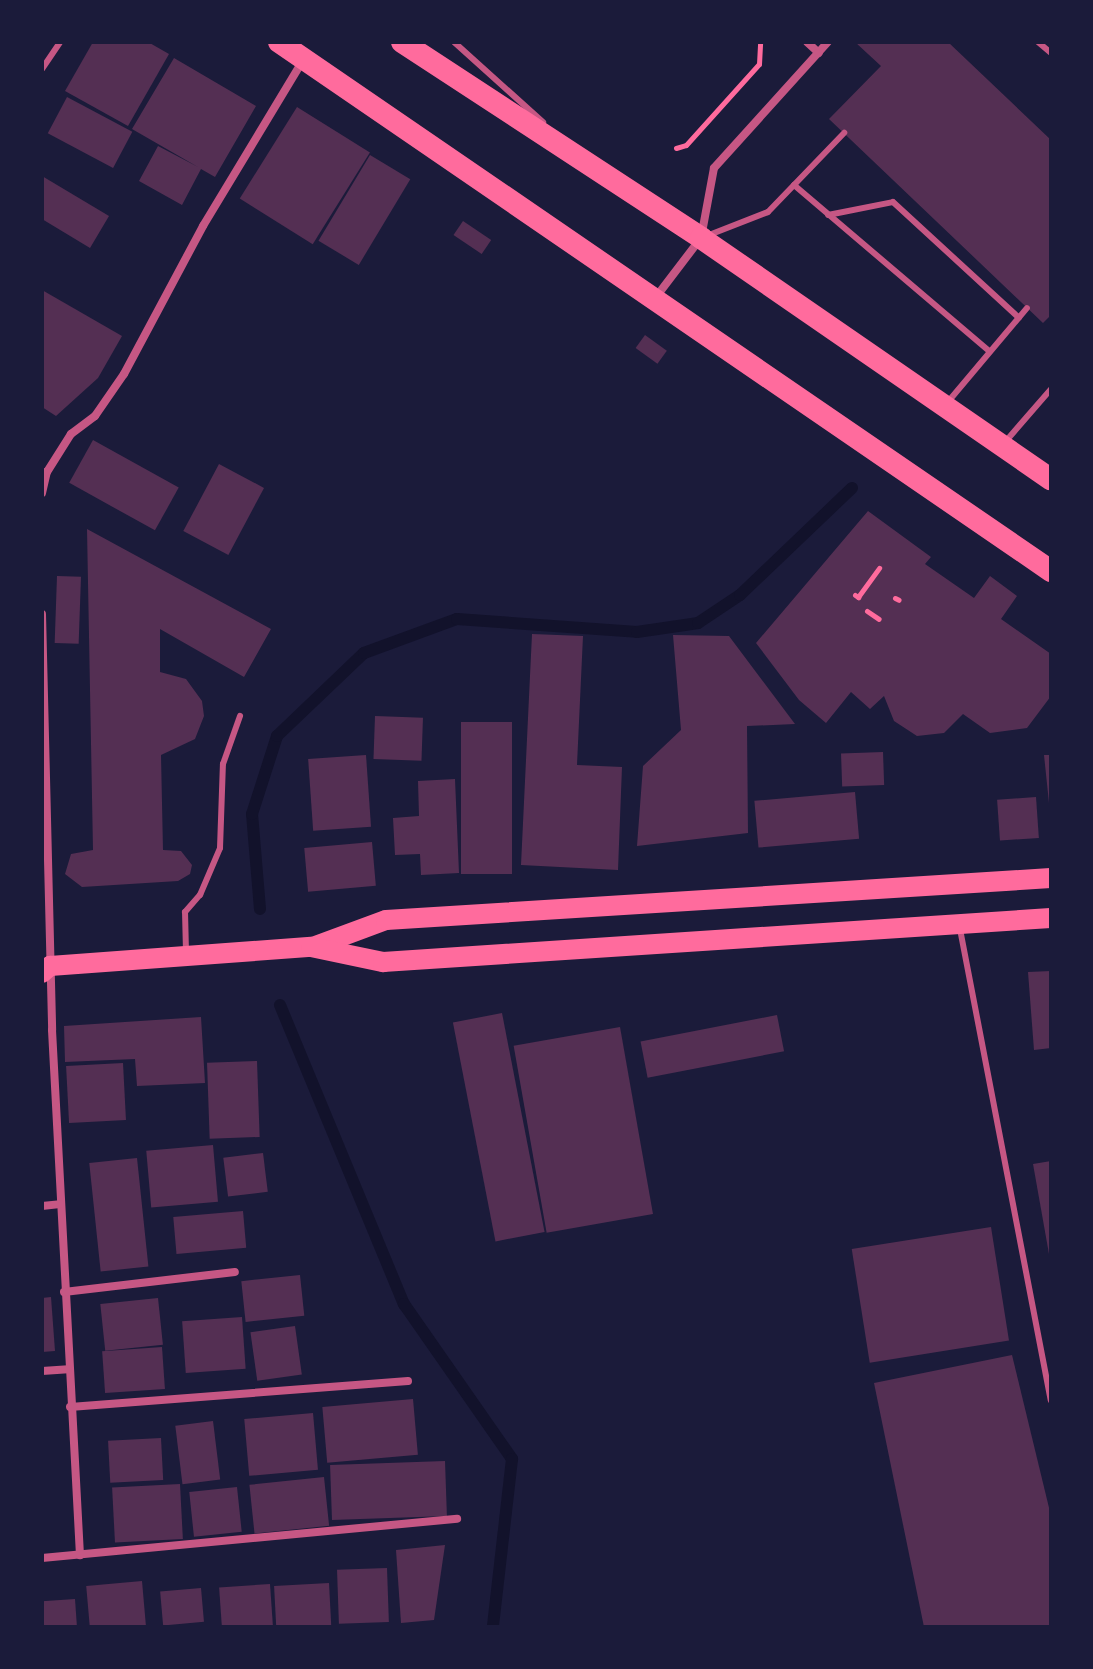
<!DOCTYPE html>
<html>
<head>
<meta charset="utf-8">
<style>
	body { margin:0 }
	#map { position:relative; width:1093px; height:1669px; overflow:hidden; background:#1b1b3a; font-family:Signika,sans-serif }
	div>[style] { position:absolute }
	.stream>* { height:12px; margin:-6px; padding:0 6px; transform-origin:6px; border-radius:6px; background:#12122b }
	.building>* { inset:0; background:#542f53; transform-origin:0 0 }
	.path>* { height:5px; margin:-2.5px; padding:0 2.5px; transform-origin:2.5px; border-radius:2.5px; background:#ff6b9d }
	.service>* { height:6px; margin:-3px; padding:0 3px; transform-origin:3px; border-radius:3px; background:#c65784 }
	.minor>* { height:8px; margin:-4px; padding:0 4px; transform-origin:4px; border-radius:4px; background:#c65784 }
	.primary>* { height:20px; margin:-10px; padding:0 10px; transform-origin:10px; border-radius:10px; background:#ff6b9d }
	.trunk>* { height:22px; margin:-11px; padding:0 11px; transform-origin:11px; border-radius:11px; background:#ff6b9d }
	span { translate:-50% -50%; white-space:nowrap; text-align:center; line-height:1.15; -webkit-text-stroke:8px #1b1b3a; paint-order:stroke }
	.frame { position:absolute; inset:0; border:44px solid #1b1b3a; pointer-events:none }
</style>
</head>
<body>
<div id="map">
	<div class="stream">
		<div style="left:260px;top:909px;width:95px;rotate:-94.8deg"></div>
		<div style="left:252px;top:814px;width:82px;rotate:-72.2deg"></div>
		<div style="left:277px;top:736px;width:120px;rotate:-43.7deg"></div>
		<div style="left:364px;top:653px;width:99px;rotate:-20.1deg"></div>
		<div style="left:457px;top:619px;width:180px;rotate:4.1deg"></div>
		<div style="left:637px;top:632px;width:62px;rotate:-8.4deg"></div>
		<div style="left:698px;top:623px;width:50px;rotate:-33.7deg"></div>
		<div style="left:740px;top:595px;width:155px;rotate:-43.7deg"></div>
		<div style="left:280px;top:1005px;width:324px;rotate:67.5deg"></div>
		<div style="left:404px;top:1304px;width:189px;rotate:55.1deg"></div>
		<div style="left:512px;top:1459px;width:169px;rotate:96.5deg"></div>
	</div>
	<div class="building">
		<div style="clip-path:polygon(93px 42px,148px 42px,169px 54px,128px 126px,65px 91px)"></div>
		<div style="clip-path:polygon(855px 42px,948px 42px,1051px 140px,1051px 315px,1043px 323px,829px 119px,881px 66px)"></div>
		<div style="clip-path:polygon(174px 58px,256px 106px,215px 177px,201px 169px,182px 205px,139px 181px,158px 146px,198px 167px,132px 129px)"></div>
		<div style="left:67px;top:97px;width:74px;height:41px;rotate:28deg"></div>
		<div style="left:297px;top:107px;width:86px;height:108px;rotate:32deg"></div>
		<div style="left:370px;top:155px;width:47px;height:100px;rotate:31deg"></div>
		<div style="clip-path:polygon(42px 176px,109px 216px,90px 248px,42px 219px)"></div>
		<div style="left:463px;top:221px;width:34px;height:17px;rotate:34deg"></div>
		<div style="clip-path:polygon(42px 290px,122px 336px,98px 378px,56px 416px,42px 407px)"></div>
		<div style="left:645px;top:335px;width:27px;height:16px;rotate:36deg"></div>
		<div style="left:93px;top:440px;width:98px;height:49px;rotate:29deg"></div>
		<div style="left:219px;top:464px;width:51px;height:76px;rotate:28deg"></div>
		<div style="clip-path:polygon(868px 511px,931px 557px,925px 564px,974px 598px,990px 576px,1017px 596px,1001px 619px,1051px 654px,1051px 696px,1027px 728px,990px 733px,963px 714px,944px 733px,917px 736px,894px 721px,884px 696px,870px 709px,851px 692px,826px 723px,799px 700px,756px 643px)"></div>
		<div style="clip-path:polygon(87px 529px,271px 629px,244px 677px,160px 629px,160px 672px,186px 679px,202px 701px,204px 716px,195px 739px,161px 755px,163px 850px,181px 851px,192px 865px,190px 874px,178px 881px,82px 887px,65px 874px,71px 854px,93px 850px)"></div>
		<div style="left:57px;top:576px;width:24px;height:67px;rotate:2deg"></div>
		<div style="clip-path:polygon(532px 634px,583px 636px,577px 765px,622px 767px,618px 870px,521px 865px)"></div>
		<div style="clip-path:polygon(673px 635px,729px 636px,795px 724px,747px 726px,748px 833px,637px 846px,643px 766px,681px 730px)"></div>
		<div style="left:375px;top:716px;width:48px;height:43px;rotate:2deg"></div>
		<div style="left:461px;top:722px;width:51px;height:152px"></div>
		<div style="left:883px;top:752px;width:33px;height:42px;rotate:88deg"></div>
		<div style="left:366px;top:755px;width:72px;height:58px;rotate:86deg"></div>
		<div style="clip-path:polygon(1044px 755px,1051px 755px,1051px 803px,1049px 803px)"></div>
		<div style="clip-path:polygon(455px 779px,459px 873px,421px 875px,420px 854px,395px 855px,393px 818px,419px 816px,418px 781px)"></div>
		<div style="left:855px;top:792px;width:47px;height:101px;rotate:85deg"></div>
		<div style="left:1036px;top:797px;width:41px;height:39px;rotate:86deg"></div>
		<div style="left:372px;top:842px;width:44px;height:68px;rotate:85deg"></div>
		<div style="clip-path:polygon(1051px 971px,1051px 1048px,1034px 1050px,1028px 972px)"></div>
		<div style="left:502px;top:1013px;width:223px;height:50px;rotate:79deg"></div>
		<div style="left:777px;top:1015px;width:37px;height:139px;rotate:79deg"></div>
		<div style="clip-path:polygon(201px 1017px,205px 1083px,137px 1086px,135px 1059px,65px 1062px,64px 1026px)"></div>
		<div style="left:620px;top:1027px;width:190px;height:108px;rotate:80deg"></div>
		<div style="left:257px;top:1061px;width:76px;height:50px;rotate:88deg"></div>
		<div style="left:123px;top:1063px;width:57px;height:57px;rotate:87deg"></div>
		<div style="left:213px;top:1145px;width:57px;height:67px;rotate:85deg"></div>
		<div style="left:263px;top:1153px;width:39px;height:40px;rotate:83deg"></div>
		<div style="left:137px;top:1158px;width:109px;height:48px;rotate:84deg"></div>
		<div style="clip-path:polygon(1051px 1161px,1051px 1254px,1049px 1254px,1033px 1164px)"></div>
		<div style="left:243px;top:1211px;width:37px;height:70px;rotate:85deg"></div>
		<div style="left:991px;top:1227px;width:115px;height:141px;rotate:81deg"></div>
		<div style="left:300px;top:1275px;width:41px;height:59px;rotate:84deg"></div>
		<div style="clip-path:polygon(51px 1297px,55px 1351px,42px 1352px,42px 1298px)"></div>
		<div style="left:158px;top:1298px;width:47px;height:58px;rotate:84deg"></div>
		<div style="left:242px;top:1317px;width:52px;height:60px;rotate:86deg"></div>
		<div style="left:295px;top:1326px;width:49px;height:45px;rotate:82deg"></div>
		<div style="left:162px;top:1347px;width:42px;height:60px;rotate:86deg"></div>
		<div style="clip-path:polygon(1012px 1355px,1051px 1516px,1051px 1627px,924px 1627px,874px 1383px)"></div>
		<div style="left:413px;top:1399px;width:56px;height:91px;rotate:85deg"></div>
		<div style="left:313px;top:1413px;width:57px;height:69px;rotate:85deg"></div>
		<div style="left:213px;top:1421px;width:59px;height:38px;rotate:83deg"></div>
		<div style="left:161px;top:1438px;width:42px;height:53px;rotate:87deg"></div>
		<div style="left:445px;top:1461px;width:55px;height:115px;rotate:88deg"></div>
		<div style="left:324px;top:1477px;width:49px;height:75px;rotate:84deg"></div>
		<div style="left:180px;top:1484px;width:55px;height:68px;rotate:87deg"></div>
		<div style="left:237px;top:1487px;width:45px;height:48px;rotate:84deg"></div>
		<div style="clip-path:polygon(445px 1545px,434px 1620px,401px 1623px,396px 1550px)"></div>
		<div style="left:387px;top:1568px;width:54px;height:50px;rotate:88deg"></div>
		<div style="left:142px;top:1581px;width:46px;height:56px;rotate:85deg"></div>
		<div style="left:329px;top:1583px;width:44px;height:55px;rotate:87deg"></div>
		<div style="left:270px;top:1584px;width:43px;height:51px;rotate:86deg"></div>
		<div style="left:201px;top:1588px;width:34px;height:41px;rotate:85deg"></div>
		<div style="left:75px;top:1599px;width:28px;height:33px;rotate:86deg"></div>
	</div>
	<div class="path">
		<div style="left:676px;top:148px;width:10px;rotate:-17deg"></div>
		<div style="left:686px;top:145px;width:109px;rotate:-48deg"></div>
		<div style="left:759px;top:64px;width:22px;rotate:-87deg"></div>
		<div style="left:855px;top:595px;width:4px;rotate:34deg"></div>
		<div style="left:858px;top:597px;width:36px;rotate:-54deg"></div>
		<div style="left:895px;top:598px;width:4px;rotate:27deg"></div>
		<div style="left:867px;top:611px;width:14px;rotate:34deg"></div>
	</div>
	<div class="service">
		<div style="left:454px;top:42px;width:120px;rotate:42deg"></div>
		<div style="left:1038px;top:42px;width:17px;rotate:40deg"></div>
		<div style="left:42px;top:69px;width:32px;rotate:-56deg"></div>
		<div style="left:794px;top:185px;width:257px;rotate:40.4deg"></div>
		<div style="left:828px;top:215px;width:66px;rotate:-11.3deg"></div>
		<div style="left:893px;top:202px;width:171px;rotate:42.6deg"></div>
		<div style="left:709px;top:235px;width:63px;rotate:-21.3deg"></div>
		<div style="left:768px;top:212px;width:110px;rotate:-46.1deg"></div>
		<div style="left:947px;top:403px;width:124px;rotate:-49.9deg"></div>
		<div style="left:1006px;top:441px;width:69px;rotate:-49.1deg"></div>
		<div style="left:960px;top:929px;width:480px;rotate:79.1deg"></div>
		<div style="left:186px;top:952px;width:40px;rotate:-91.4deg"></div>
		<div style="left:185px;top:912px;width:23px;rotate:-49deg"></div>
		<div style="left:200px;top:895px;width:51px;rotate:-66.9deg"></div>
		<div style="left:220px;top:848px;width:84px;rotate:-88deg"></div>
		<div style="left:223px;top:764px;width:51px;rotate:-70.5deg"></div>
	</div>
	<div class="minor">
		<div style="left:807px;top:42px;width:16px;rotate:43deg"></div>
		<div style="left:656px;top:297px;width:74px;rotate:-52.7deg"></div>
		<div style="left:701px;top:238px;width:71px;rotate:-79.5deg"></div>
		<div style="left:714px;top:168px;width:170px;rotate:-47.9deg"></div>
		<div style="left:42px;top:493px;width:22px;rotate:-77deg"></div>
		<div style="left:47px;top:472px;width:45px;rotate:-57.7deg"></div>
		<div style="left:71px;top:434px;width:30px;rotate:-37deg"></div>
		<div style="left:95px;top:416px;width:51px;rotate:-55.4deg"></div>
		<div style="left:124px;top:374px;width:168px;rotate:-61.9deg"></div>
		<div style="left:203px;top:226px;width:192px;rotate:-58.9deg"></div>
		<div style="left:42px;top:614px;width:416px;rotate:88.6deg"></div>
		<div style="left:52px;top:1030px;width:526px;rotate:86.95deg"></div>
		<div style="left:42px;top:1206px;width:18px;rotate:-6deg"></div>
		<div style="left:64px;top:1292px;width:172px;rotate:-6.7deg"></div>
		<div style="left:42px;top:1371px;width:26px;rotate:-4deg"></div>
		<div style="left:70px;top:1407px;width:339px;rotate:-4.4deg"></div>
		<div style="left:42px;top:1558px;width:417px;rotate:-5.4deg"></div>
	</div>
	<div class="primary">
		<div style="left:313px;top:947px;width:78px;rotate:-20.3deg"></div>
		<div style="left:386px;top:920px;width:666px;rotate:-3.61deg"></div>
		<div style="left:42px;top:973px;width:11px;rotate:-41deg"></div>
		<div style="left:50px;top:966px;width:262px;rotate:-4.2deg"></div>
		<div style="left:311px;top:947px;width:74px;rotate:11.8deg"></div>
		<div style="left:383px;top:962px;width:669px;rotate:-3.77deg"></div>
	</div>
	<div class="trunk">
		<div style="left:279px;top:42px;width:936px;rotate:34.42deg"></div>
		<div style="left:402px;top:42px;width:358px;rotate:33.2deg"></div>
		<div style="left:701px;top:238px;width:425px;rotate:34.6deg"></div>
	</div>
	<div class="frame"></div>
</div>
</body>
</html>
